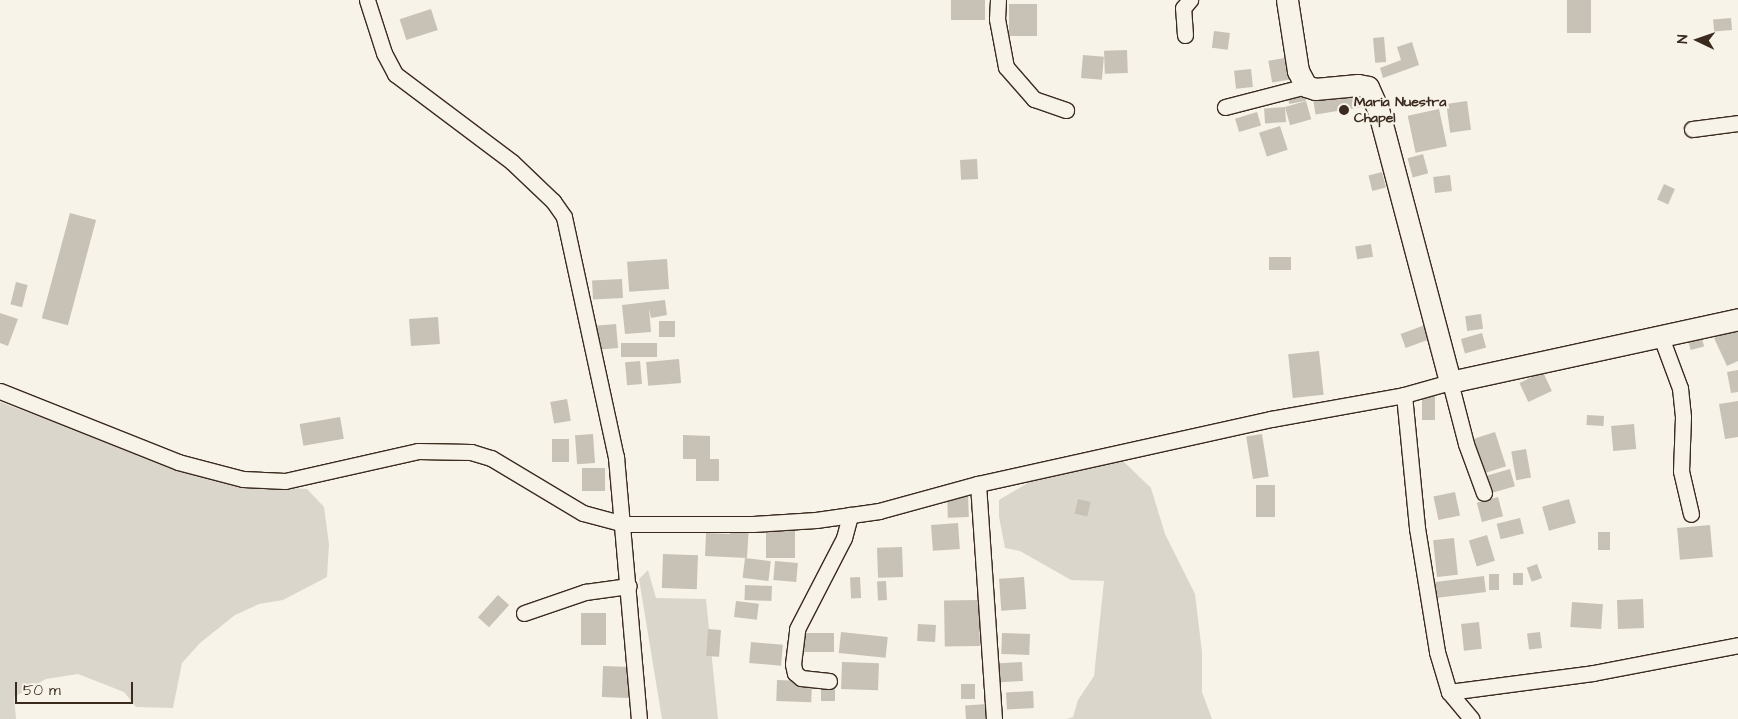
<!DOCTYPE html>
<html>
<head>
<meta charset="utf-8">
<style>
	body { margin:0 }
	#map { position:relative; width:1738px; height:719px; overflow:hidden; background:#f7f3e8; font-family:"Architects Daughter",sans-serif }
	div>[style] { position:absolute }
	.green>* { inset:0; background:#dbd6cb }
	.building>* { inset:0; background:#c8c1b6; transform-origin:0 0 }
	.roads { filter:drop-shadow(1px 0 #3b2a1e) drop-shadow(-1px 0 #3b2a1e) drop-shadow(0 1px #3b2a1e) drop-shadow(0 -1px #3b2a1e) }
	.street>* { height:15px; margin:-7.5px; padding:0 7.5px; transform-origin:7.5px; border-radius:7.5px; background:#f7f3e8 }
	.secondary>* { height:21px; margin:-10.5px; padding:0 10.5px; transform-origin:10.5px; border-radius:10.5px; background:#f7f3e8 }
	.dots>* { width:14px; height:14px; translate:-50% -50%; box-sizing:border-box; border:2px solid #f7f3e8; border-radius:50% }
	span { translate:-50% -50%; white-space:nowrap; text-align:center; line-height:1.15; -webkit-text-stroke:4.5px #f7f3e8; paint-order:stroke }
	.poi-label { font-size:14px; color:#3b2a1e; font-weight:700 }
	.left { translate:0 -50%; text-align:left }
	.north { position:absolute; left:1673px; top:15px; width:50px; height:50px; -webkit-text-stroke:4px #f7f3e8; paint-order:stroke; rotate:273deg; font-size:14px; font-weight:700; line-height:20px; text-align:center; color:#3b2a1e }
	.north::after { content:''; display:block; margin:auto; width:18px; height:22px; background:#3b2a1e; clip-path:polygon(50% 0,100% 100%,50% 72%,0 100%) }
	.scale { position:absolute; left:15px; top:682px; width:118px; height:22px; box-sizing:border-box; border:2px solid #3b2a1e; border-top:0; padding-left:6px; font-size:15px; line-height:18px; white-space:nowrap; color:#3b2a1e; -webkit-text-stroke:4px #f7f3e8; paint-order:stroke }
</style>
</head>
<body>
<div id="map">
	<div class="green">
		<div style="clip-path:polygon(0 402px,127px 449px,270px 487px,307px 489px,324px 507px,329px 544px,327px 577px,283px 600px,259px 604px,235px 615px,200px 643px,182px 663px,173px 708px,136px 707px,124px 692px,78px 674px,46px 679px,14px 697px,16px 719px,0 719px)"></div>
		<div style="clip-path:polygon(1121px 459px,1151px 488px,1165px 534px,1195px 594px,1202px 652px,1202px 692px,1212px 719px,1067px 719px,1073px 717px,1078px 700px,1094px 676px,1104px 581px,1071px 580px,1020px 551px,1005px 548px,999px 517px,999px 500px,1043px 474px)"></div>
		<div style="clip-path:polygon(648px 570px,656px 598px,706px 599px,718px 719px,662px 719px,639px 579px)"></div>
	</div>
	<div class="building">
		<div style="left:951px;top:0;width:34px;height:20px"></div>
		<div style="left:1567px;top:0;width:24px;height:33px"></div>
		<div style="left:1009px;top:4px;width:28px;height:32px"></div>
		<div style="left:431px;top:9px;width:22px;height:33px;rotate:72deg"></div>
		<div style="left:1731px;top:18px;width:12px;height:18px;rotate:85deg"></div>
		<div style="left:1214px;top:31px;width:16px;height:17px;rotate:7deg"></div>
		<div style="left:1384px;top:37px;width:25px;height:11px;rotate:85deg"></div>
		<div style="clip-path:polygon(1412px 42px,1419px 65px,1383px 78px,1380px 68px,1401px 60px,1397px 47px)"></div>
		<div style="left:1127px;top:50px;width:23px;height:23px;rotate:88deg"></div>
		<div style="left:1083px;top:55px;width:21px;height:23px;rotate:5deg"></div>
		<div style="left:1290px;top:57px;width:22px;height:22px;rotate:80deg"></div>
		<div style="left:1251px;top:69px;width:18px;height:17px;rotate:84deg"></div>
		<div style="left:1367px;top:88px;width:18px;height:55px;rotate:81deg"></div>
		<div style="left:1304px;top:91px;width:10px;height:17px;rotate:79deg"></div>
		<div style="left:1306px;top:101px;width:19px;height:22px;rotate:74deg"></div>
		<div style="left:1467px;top:101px;width:29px;height:21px;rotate:82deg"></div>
		<div style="left:1285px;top:107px;width:15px;height:21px;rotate:86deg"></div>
		<div style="left:1439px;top:109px;width:38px;height:32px;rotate:78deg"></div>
		<div style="left:1257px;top:112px;width:14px;height:23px;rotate:73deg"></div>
		<div style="left:1280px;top:126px;width:25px;height:22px;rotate:72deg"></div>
		<div style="left:1423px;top:154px;width:20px;height:16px;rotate:75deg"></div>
		<div style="left:977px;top:159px;width:20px;height:17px;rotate:87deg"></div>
		<div style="left:1382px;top:172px;width:16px;height:14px;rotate:76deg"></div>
		<div style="left:1450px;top:175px;width:16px;height:17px;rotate:83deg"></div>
		<div style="left:1664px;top:184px;width:12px;height:17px;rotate:24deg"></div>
		<div style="left:70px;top:213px;width:27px;height:109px;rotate:15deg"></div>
		<div style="left:1371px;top:244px;width:13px;height:16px;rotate:81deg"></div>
		<div style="left:1291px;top:257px;width:13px;height:22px;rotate:90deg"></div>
		<div style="left:667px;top:259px;width:30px;height:40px;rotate:86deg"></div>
		<div style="left:622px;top:279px;width:19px;height:30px;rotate:87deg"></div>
		<div style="left:16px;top:282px;width:12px;height:23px;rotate:14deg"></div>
		<div style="clip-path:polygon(665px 300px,667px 315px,651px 318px,649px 308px,651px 332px,625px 334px,622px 305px)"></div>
		<div style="clip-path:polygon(0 313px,18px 319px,8px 346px,0 343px)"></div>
		<div style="left:1481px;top:314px;width:15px;height:16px;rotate:82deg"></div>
		<div style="left:438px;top:317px;width:27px;height:29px;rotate:86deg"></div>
		<div style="left:659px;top:321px;width:16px;height:16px"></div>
		<div style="left:616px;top:324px;width:24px;height:24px;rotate:85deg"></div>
		<div style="left:1425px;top:325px;width:15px;height:26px;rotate:70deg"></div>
		<div style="clip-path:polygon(1738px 327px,1738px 361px,1727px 366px,1714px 338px)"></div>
		<div style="left:1700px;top:331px;width:16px;height:14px;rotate:75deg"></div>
		<div style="left:1482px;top:333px;width:15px;height:22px;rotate:74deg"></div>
		<div style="left:657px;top:343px;width:14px;height:36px;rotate:90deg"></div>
		<div style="left:1319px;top:351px;width:44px;height:31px;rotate:84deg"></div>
		<div style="left:679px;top:359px;width:24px;height:33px;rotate:85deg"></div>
		<div style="left:640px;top:361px;width:23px;height:15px;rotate:85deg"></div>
		<div style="clip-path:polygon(1738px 370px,1738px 392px,1731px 393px,1727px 372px)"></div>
		<div style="left:1543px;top:372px;width:21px;height:26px;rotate:65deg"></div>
		<div style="left:1422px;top:393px;width:13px;height:27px"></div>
		<div style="left:567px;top:399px;width:22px;height:17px;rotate:80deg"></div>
		<div style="clip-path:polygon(1738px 401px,1738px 437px,1725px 439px,1719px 404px)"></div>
		<div style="left:1587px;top:415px;width:17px;height:10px;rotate:3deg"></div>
		<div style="left:340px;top:417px;width:22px;height:41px;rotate:80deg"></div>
		<div style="left:1634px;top:424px;width:25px;height:23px;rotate:85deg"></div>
		<div style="left:1495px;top:432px;width:36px;height:23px;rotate:72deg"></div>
		<div style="left:593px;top:434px;width:29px;height:18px;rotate:86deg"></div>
		<div style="left:1262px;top:434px;width:43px;height:16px;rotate:81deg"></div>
		<div style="clip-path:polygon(683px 435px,710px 436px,710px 459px,719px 459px,719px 481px,696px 481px,696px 459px,683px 459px)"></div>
		<div style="left:552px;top:439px;width:17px;height:23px"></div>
		<div style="left:1526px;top:449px;width:29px;height:15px;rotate:80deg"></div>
		<div style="left:582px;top:468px;width:23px;height:23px"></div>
		<div style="left:1510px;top:469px;width:18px;height:28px;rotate:74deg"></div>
		<div style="left:1256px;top:485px;width:19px;height:32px"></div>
		<div style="left:1455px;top:492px;width:24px;height:22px;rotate:78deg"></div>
		<div style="left:968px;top:493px;width:24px;height:21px;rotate:88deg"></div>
		<div style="left:1498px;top:497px;width:20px;height:22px;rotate:75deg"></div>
		<div style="left:1078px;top:499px;width:13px;height:15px;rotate:13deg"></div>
		<div style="left:1569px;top:499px;width:25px;height:28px;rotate:74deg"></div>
		<div style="left:1520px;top:518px;width:16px;height:24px;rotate:76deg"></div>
		<div style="left:958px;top:523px;width:26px;height:27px;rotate:86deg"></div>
		<div style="clip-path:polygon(730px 524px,749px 525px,747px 558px,705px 556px,706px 533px,730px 534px)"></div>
		<div style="left:766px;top:525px;width:29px;height:33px"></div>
		<div style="left:1710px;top:525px;width:32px;height:33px;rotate:85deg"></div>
		<div style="left:1598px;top:532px;width:12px;height:18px"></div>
		<div style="left:1487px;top:535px;width:27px;height:19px;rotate:73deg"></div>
		<div style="left:1454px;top:538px;width:37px;height:21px;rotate:84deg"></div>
		<div style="left:902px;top:547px;width:30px;height:25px;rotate:88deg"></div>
		<div style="left:663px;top:554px;width:35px;height:34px;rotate:2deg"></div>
		<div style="left:745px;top:558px;width:26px;height:20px;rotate:7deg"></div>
		<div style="left:775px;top:561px;width:23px;height:19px;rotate:5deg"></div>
		<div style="left:1537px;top:564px;width:15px;height:11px;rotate:70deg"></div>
		<div style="left:1513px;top:573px;width:10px;height:12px"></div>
		<div style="left:1489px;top:574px;width:10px;height:16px"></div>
		<div style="left:1484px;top:576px;width:16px;height:51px;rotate:83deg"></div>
		<div style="left:860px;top:577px;width:21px;height:10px;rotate:87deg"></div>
		<div style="left:1024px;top:577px;width:32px;height:25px;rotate:86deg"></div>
		<div style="left:886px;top:581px;width:19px;height:9px;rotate:87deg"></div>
		<div style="left:745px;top:585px;width:27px;height:15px;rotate:2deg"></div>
		<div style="left:498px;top:595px;width:15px;height:30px;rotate:42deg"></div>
		<div style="left:1643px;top:599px;width:29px;height:26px;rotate:88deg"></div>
		<div style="left:979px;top:600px;width:46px;height:35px;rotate:89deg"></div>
		<div style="left:736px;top:601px;width:23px;height:16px;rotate:7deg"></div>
		<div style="left:1572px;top:602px;width:31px;height:25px;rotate:4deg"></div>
		<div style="left:581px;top:613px;width:25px;height:32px"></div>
		<div style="left:1479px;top:622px;width:27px;height:18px;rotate:84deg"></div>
		<div style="left:918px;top:624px;width:18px;height:17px;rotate:3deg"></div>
		<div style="left:708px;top:629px;width:13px;height:27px;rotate:4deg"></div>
		<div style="left:841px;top:632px;width:47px;height:21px;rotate:6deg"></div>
		<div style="left:1540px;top:632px;width:16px;height:13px;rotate:83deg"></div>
		<div style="left:801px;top:633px;width:33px;height:19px"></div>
		<div style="left:1002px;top:633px;width:28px;height:21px;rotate:2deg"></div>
		<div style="left:751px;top:642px;width:32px;height:21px;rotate:5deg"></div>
		<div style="left:842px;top:662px;width:37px;height:27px;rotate:2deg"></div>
		<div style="left:1022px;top:662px;width:19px;height:23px;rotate:87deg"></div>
		<div style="left:603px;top:666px;width:28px;height:31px;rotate:2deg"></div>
		<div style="left:777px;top:680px;width:35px;height:21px;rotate:2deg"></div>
		<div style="left:961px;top:684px;width:14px;height:15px"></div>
		<div style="left:821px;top:686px;width:14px;height:15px"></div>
		<div style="left:1033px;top:691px;width:17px;height:27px;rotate:87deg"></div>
		<div style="left:987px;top:704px;width:15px;height:22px;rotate:86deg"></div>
	</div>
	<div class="roads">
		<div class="street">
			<div style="left:367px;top:0;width:56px;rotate:72.2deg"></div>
			<div style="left:384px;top:53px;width:24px;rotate:62deg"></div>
			<div style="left:395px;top:74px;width:146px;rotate:36.9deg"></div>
			<div style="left:512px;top:162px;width:57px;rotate:43.6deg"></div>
			<div style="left:553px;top:201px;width:19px;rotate:55deg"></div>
			<div style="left:564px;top:217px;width:246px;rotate:77.8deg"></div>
			<div style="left:616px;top:457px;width:263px;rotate:85deg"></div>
			<div style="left:998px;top:0;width:19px;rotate:93deg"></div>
			<div style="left:997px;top:19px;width:49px;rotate:79.4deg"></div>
			<div style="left:1006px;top:67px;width:43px;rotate:48.8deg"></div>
			<div style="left:1034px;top:99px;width:34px;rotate:19deg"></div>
			<div style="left:1185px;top:35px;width:27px;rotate:-94deg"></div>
			<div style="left:1183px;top:8px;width:11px;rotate:-49deg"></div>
			<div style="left:1225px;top:107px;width:84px;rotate:-14.5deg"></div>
			<div style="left:1692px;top:129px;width:46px;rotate:-7.4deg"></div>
			<div style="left:1661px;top:337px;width:54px;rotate:69.6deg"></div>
			<div style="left:1680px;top:388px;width:29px;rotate:84deg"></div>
			<div style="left:1683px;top:417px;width:54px;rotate:92.1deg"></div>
			<div style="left:1681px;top:471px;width:44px;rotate:76.9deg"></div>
			<div style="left:0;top:391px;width:192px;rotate:21.7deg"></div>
			<div style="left:178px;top:462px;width:67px;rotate:14.7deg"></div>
			<div style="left:243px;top:479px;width:42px;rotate:2.7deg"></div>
			<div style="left:285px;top:481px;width:136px;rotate:-12.7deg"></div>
			<div style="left:418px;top:451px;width:53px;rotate:1.1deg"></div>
			<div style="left:471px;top:452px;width:21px;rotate:17deg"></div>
			<div style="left:491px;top:458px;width:107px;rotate:30.9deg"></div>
			<div style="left:583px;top:513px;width:42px;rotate:15deg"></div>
			<div style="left:624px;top:524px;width:129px"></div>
			<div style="left:753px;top:524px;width:63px;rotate:-3.6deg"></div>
			<div style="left:816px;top:520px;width:64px;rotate:-8.1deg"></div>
			<div style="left:879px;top:511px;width:103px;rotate:-15.3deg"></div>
			<div style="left:978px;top:484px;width:300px;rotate:-12.5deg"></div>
			<div style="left:1271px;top:419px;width:135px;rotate:-10.2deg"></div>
			<div style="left:1404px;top:395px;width:48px;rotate:-15.8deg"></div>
			<div style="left:1450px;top:382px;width:64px;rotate:75.5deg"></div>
			<div style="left:1466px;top:444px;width:52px;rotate:69.8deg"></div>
			<div style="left:1404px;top:395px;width:134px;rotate:84.4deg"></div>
			<div style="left:1417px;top:528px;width:126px;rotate:80.8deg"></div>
			<div style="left:1437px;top:652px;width:42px;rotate:73.3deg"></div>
			<div style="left:1449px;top:692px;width:35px;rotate:50deg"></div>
			<div style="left:978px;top:484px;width:236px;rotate:86.1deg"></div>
			<div style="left:524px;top:613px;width:65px;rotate:-19deg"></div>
			<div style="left:585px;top:592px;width:44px;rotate:-7.8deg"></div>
			<div style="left:829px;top:681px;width:28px;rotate:-174deg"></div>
			<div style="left:801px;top:678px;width:8px;rotate:-140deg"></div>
			<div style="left:795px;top:673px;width:9px;rotate:-103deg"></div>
			<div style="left:793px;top:664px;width:35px;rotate:-83deg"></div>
			<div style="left:797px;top:629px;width:102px;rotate:-62.7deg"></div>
			<div style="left:844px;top:538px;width:24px;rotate:-75deg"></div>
			<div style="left:1449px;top:692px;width:145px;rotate:-7.5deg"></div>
			<div style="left:1593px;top:673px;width:148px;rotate:-10.9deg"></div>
		</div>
		<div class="secondary">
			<div style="left:1287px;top:0;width:72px;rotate:81.2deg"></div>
			<div style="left:1298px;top:71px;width:17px;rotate:62deg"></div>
			<div style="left:1306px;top:86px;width:9px;rotate:18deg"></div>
			<div style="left:1315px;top:89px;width:43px;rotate:-5.3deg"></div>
			<div style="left:1358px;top:85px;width:10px;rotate:11deg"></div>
			<div style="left:1368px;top:87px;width:24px;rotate:66deg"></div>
			<div style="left:1378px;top:109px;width:282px;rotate:75.2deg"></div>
			<div style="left:1450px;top:382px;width:295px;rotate:-12.3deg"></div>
		</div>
	</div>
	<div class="dots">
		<div style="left:1344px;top:110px;background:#3b2a1e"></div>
	</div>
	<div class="poi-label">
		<span class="left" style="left:1354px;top:110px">Maria Nuestra<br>Chapel</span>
	</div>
	<div class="north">N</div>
	<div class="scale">50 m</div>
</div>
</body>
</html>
